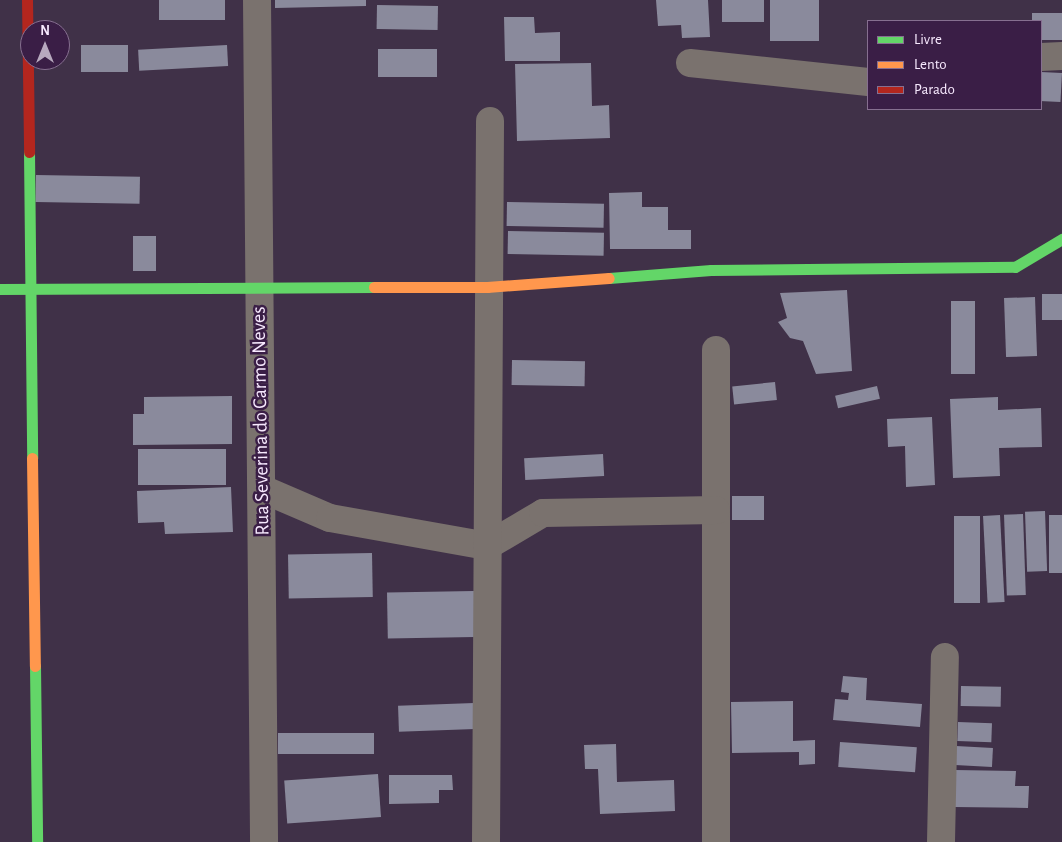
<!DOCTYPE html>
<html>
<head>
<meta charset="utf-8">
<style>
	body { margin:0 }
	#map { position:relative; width:1062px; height:842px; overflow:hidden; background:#403148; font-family:"Alegreya Sans",sans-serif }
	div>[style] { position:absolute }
	.building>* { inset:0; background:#8a8a9c; transform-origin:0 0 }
	.street>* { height:28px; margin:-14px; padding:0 14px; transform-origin:14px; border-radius:14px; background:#7a726e }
	.fast>* { height:11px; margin:-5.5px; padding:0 5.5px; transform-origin:5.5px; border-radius:5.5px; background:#63d668 }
	.slow>* { height:11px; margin:-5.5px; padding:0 5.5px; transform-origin:5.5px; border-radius:5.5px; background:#ff974d }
	.jam>* { height:11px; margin:-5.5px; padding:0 5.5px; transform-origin:5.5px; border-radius:5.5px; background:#b3261e }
	span { translate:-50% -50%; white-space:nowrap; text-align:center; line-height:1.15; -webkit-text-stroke:5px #3a1e46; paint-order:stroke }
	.street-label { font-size:20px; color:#f7e9fe }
	.legend { position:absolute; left:867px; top:20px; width:175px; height:90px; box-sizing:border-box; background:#3a1e46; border:1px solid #866f90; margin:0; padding:6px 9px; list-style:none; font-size:15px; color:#f7e9fe }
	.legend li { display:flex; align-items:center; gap:10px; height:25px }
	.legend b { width:25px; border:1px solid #866f90 }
	.north { position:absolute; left:20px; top:20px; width:50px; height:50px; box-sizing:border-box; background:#3a1e46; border:1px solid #866f90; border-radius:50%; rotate:0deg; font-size:14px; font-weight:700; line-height:20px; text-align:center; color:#f7e9fe }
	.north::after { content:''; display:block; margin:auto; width:18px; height:22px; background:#b7a9be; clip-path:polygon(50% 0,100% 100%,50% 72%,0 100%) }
</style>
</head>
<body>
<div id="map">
	<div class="building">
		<div style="left:159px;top:0;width:66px;height:20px"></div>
		<div style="clip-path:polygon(275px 0,366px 0,366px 6px,275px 8px)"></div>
		<div style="clip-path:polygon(656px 0,708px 0,710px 37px,682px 38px,681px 25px,658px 26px)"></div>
		<div style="left:722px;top:0;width:42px;height:22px"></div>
		<div style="left:770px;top:0;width:49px;height:41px"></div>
		<div style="left:377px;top:5px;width:61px;height:24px;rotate:1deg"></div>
		<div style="clip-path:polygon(1032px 13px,1062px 13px,1062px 40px,1041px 40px,1041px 21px,1032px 21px)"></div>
		<div style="clip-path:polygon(504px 17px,534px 17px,535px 33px,560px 32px,560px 61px,505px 61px)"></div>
		<div style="left:81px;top:45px;width:47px;height:27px"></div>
		<div style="left:227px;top:45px;width:21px;height:89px;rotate:87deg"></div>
		<div style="left:378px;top:49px;width:59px;height:28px"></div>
		<div style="clip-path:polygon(591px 63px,592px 106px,609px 105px,610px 138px,517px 141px,515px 64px)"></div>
		<div style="left:1041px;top:72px;width:21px;height:29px;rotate:3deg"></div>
		<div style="left:36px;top:175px;width:104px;height:27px;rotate:1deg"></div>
		<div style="clip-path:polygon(642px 192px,642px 207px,668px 207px,668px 230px,691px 230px,691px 249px,610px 249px,609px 193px)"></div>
		<div style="left:507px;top:202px;width:97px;height:24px;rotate:1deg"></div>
		<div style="left:508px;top:231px;width:96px;height:23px;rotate:1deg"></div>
		<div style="left:133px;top:236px;width:23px;height:35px"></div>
		<div style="clip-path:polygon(847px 290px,852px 371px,816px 374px,803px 341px,790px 338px,778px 322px,787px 318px,780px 293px)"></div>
		<div style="left:1062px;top:294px;width:26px;height:20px;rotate:90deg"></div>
		<div style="left:1035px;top:297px;width:59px;height:31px;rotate:88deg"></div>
		<div style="left:951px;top:301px;width:24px;height:73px"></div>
		<div style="left:512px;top:360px;width:73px;height:25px;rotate:1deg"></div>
		<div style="left:775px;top:382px;width:18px;height:43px;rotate:84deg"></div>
		<div style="left:877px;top:386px;width:13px;height:43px;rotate:77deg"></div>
		<div style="clip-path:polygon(232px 396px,232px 444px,133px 445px,133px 414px,144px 414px,144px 397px)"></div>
		<div style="clip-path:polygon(998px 397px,998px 410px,1041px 408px,1042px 447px,999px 448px,1000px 476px,953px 478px,950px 399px)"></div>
		<div style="clip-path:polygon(932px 417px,935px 485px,906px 487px,905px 446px,888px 447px,887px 419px)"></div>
		<div style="left:226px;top:449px;width:36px;height:88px;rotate:90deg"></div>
		<div style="left:603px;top:454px;width:22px;height:79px;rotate:87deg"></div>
		<div style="clip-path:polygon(231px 487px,233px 532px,165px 534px,164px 522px,138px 523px,137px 491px)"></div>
		<div style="left:732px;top:496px;width:32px;height:24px"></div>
		<div style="left:1045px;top:511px;width:60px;height:20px;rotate:88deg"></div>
		<div style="left:1023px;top:514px;width:81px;height:19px;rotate:88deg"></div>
		<div style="left:1000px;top:515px;width:87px;height:17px;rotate:87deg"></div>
		<div style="left:1049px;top:515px;width:13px;height:58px"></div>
		<div style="left:954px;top:516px;width:26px;height:87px"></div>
		<div style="left:372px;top:553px;width:44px;height:84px;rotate:89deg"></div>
		<div style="left:474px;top:591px;width:46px;height:87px;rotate:89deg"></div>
		<div style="clip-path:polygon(843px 676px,867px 678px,866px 700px,922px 704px,920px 727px,833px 720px,835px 699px,848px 700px,849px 693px,841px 692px)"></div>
		<div style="left:961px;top:686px;width:40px;height:20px;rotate:1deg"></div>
		<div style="clip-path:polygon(793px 701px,793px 741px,815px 740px,815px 764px,799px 765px,799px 752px,732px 753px,731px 702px)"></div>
		<div style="left:474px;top:703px;width:26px;height:76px;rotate:88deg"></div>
		<div style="left:958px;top:722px;width:34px;height:19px;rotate:2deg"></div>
		<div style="left:278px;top:733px;width:96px;height:21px"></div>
		<div style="left:840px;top:742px;width:77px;height:25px;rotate:4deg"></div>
		<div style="clip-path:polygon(616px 744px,617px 782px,674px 780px,675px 811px,600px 814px,598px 769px,585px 769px,584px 745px)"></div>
		<div style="left:956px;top:746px;width:37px;height:19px;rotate:3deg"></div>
		<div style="clip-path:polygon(955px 770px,1016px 771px,1015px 786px,1029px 786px,1028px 808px,954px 807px)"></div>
		<div style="left:378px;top:774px;width:43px;height:94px;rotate:86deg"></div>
		<div style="clip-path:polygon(389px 775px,452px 775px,453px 790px,439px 790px,439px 803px,389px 804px)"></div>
	</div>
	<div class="street">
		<div style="left:257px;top:0;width:842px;rotate:89.52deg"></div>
		<div style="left:1041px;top:57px;width:21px;rotate:-3deg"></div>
		<div style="left:690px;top:63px;width:179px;rotate:6.1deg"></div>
		<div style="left:716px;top:350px;width:492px;rotate:90deg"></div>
		<div style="left:262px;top:489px;width:74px;rotate:23.1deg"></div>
		<div style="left:330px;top:518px;width:159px;rotate:10.1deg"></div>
		<div style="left:487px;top:546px;width:65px;rotate:-30.5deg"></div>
		<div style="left:543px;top:513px;width:173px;rotate:-1deg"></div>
		<div style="left:486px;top:842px;width:721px;rotate:-89.68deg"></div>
		<div style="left:941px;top:842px;width:185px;rotate:-88.8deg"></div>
	</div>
	<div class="fast">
		<div style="left:29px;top:152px;width:306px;rotate:89.4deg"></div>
		<div style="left:609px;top:278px;width:102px;rotate:-4.5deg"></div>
		<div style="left:711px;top:270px;width:304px;rotate:-0.6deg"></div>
		<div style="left:1015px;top:267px;width:55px;rotate:-30.8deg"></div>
		<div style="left:0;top:289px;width:374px;rotate:-0.3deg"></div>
		<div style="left:35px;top:666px;width:176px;rotate:89.3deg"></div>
	</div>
	<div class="slow">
		<div style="left:374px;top:287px;width:113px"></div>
		<div style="left:487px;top:287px;width:122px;rotate:-4.2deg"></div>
		<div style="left:32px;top:458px;width:208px;rotate:89.2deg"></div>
	</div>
	<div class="jam">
		<div style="left:27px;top:0;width:152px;rotate:89.2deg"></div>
	</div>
	<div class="street-label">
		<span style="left:261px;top:421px;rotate:-91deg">Rua Severina do Carmo Neves</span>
	</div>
	<ul class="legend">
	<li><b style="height:6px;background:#63d668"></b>Livre</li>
	<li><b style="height:6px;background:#ff974d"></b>Lento</li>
	<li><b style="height:6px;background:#b3261e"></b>Parado</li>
	</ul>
	<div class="north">N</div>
</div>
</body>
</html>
